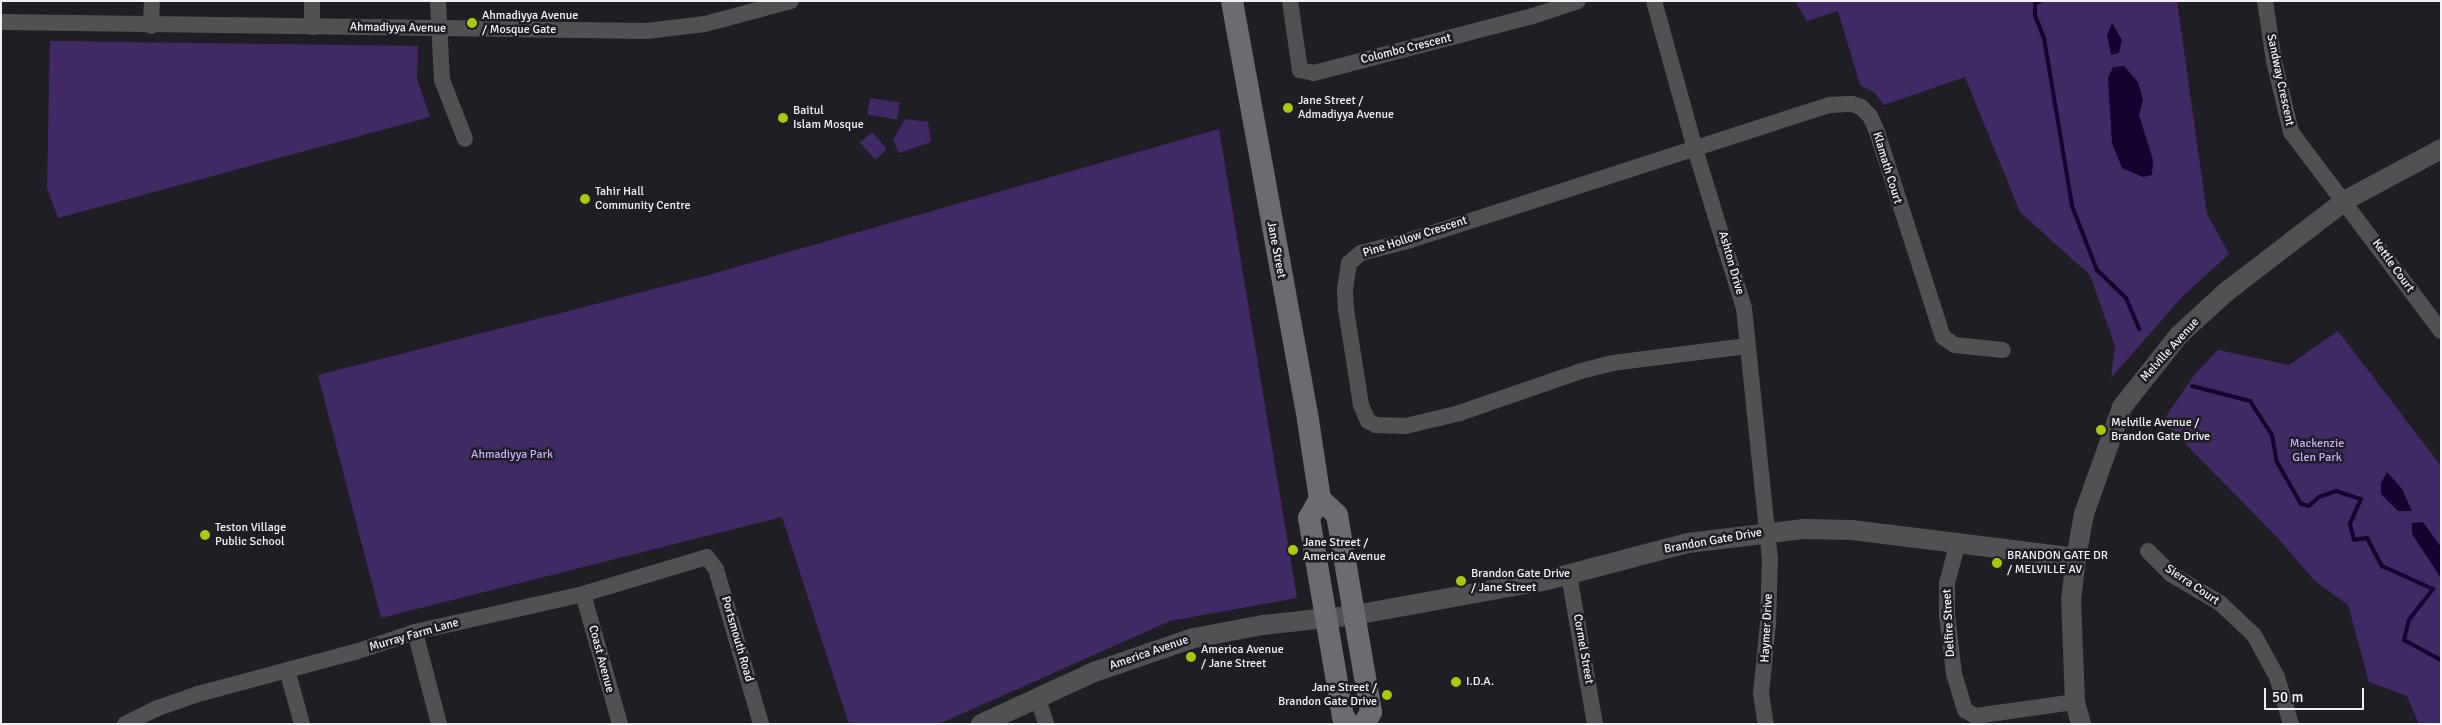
<!DOCTYPE html>
<html>
<head>
<meta charset="utf-8">
<style>
	body { margin:0 }
	#map { position:relative; width:2442px; height:725px; overflow:hidden; background:#201e25; font-family:Signika,sans-serif }
	div>[style] { position:absolute }
	.green>* { inset:0; background:#402964; transform-origin:0 0 }
	.water>* { inset:0; background:#16012f }
	.stream>* { height:4px; margin:-2px; padding:0 2px; transform-origin:2px; border-radius:2px; background:#16012f }
	.minor>* { height:16px; margin:-8px; padding:0 8px; transform-origin:8px; border-radius:8px; background:#515053 }
	.tertiary>* { height:20px; margin:-10px; padding:0 10px; transform-origin:10px; border-radius:10px; background:#515053 }
	.secondary>* { height:22px; margin:-11px; padding:0 11px; transform-origin:11px; border-radius:11px; background:#6c6b71 }
	.dots>* { width:14px; height:14px; translate:-50% -50%; box-sizing:border-box; border:2px solid #201e25; border-radius:50% }
	span { translate:-50% -50%; white-space:nowrap; text-align:center; line-height:1.15; -webkit-text-stroke:5px #201e25; paint-order:stroke }
	.poi-label { font-size:12px; color:#f3f1f6 }
	.left { translate:0 -50%; text-align:left }
	.right { translate:-100% -50%; text-align:right }
	.street-label { font-size:12px; color:#f3f1f6 }
	.park-label { font-size:12px; color:#c7aefc }
	.frame { position:absolute; inset:0; border:2px solid #f3f1f6; pointer-events:none }
	.scale { position:absolute; left:2264px; top:688px; width:100px; height:22px; box-sizing:border-box; border:2px solid #f3f1f6; border-top:0; padding-left:6px; font-size:15px; line-height:18px; white-space:nowrap; color:#f3f1f6; -webkit-text-stroke:4px #201e25; paint-order:stroke }
</style>
</head>
<body>
<div id="map">
	<div class="green">
		<div style="clip-path:polygon(1795px 1px,2177px 1px,2207px 214px,2229px 254px,2182px 297px,2111px 378px,2115px 346px,2090px 275px,2020px 212px,1965px 77px,1884px 105px,1875px 93px,1860px 85px,1838px 11px,1807px 21px)"></div>
		<div style="clip-path:polygon(50px 41px,418px 46px,417px 79px,430px 117px,58px 218px,47px 188px)"></div>
		<div style="left:870px;top:98px;width:30px;height:17px;rotate:9deg"></div>
		<div style="clip-path:polygon(905px 119px,928px 122px,931px 142px,899px 153px,893px 140px)"></div>
		<div style="clip-path:polygon(1219px 129px,1297px 598px,1170px 621px,939px 724px,849px 724px,782px 517px,381px 618px,318px 375px,705px 276px)"></div>
		<div style="left:872px;top:132px;width:23px;height:16px;rotate:49deg"></div>
		<div style="clip-path:polygon(2338px 331px,2441px 466px,2441px 724px,2419px 724px,2407px 696px,2369px 682px,2348px 605px,2315px 581px,2276px 536px,2163px 421px,2195px 374px,2218px 350px,2289px 365px)"></div>
	</div>
	<div class="water">
		<div style="clip-path:polygon(2112px 23px,2122px 40px,2119px 53px,2111px 55px,2107px 35px)"></div>
		<div style="clip-path:polygon(2124px 66px,2138px 82px,2143px 100px,2139px 115px,2153px 160px,2152px 175px,2143px 177px,2122px 168px,2112px 143px,2108px 78px,2113px 67px)"></div>
		<div style="clip-path:polygon(2387px 472px,2402px 489px,2412px 511px,2398px 511px,2381px 494px,2381px 483px)"></div>
		<div style="clip-path:polygon(2423px 522px,2441px 547px,2441px 578px,2412px 534px,2412px 523px)"></div>
	</div>
	<div class="stream">
		<div style="left:2040px;top:1px;width:6px;rotate:149deg"></div>
		<div style="left:2035px;top:4px;width:11px;rotate:90deg"></div>
		<div style="left:2035px;top:15px;width:25px;rotate:69deg"></div>
		<div style="left:2044px;top:38px;width:170px;rotate:80.5deg"></div>
		<div style="left:2072px;top:206px;width:69px;rotate:68.7deg"></div>
		<div style="left:2097px;top:270px;width:40px;rotate:44deg"></div>
		<div style="left:2126px;top:298px;width:34px;rotate:67deg"></div>
		<div style="left:2192px;top:386px;width:60px;rotate:14.5deg"></div>
		<div style="left:2250px;top:401px;width:40px;rotate:57.1deg"></div>
		<div style="left:2272px;top:435px;width:27px;rotate:80deg"></div>
		<div style="left:2277px;top:462px;width:48px;rotate:60.3deg"></div>
		<div style="left:2301px;top:504px;width:8px;rotate:14deg"></div>
		<div style="left:2309px;top:506px;width:13px;rotate:-42deg"></div>
		<div style="left:2319px;top:497px;width:18px;rotate:-19deg"></div>
		<div style="left:2336px;top:491px;width:26px;rotate:18deg"></div>
		<div style="left:2361px;top:499px;width:27px;rotate:114deg"></div>
		<div style="left:2350px;top:524px;width:16px;rotate:76deg"></div>
		<div style="left:2354px;top:540px;width:13px;rotate:-9deg"></div>
		<div style="left:2367px;top:538px;width:32px;rotate:62deg"></div>
		<div style="left:2382px;top:566px;width:56px;rotate:24.3deg"></div>
		<div style="left:2433px;top:589px;width:39px;rotate:128deg"></div>
		<div style="left:2409px;top:620px;width:21px;rotate:104deg"></div>
		<div style="left:2404px;top:640px;width:42px;rotate:28.4deg"></div>
	</div>
	<div class="minor">
		<div style="left:438px;top:1px;width:79px;rotate:87.1deg"></div>
		<div style="left:442px;top:80px;width:63px;rotate:68.7deg"></div>
		<div style="left:1290px;top:1px;width:70px;rotate:81.8deg"></div>
		<div style="left:1300px;top:70px;width:14px;rotate:12deg"></div>
		<div style="left:1314px;top:73px;width:226px;rotate:-14.6deg"></div>
		<div style="left:1533px;top:16px;width:47px;rotate:-18.4deg"></div>
		<div style="left:1654px;top:1px;width:154px;rotate:74.5deg"></div>
		<div style="left:1695px;top:149px;width:166px;rotate:72.9deg"></div>
		<div style="left:1744px;top:308px;width:251px;rotate:84.1deg"></div>
		<div style="left:1770px;top:558px;width:66px;rotate:91.7deg"></div>
		<div style="left:1768px;top:624px;width:70px;rotate:95.7deg"></div>
		<div style="left:1761px;top:694px;width:30px;rotate:81deg"></div>
		<div style="left:2265px;top:1px;width:61px;rotate:81.5deg"></div>
		<div style="left:2274px;top:61px;width:73px;rotate:76.5deg"></div>
		<div style="left:2291px;top:132px;width:249px;rotate:53deg"></div>
		<div style="left:1px;top:22px;width:646px;rotate:0.8deg"></div>
		<div style="left:647px;top:31px;width:58px;rotate:-6.9deg"></div>
		<div style="left:705px;top:24px;width:89px;rotate:-15deg"></div>
		<div style="left:151px;top:26px;width:25px;rotate:-88deg"></div>
		<div style="left:312px;top:27px;width:26px;rotate:-90deg"></div>
		<div style="left:1747px;top:346px;width:135px;rotate:172.8deg"></div>
		<div style="left:1613px;top:363px;width:33px;rotate:166deg"></div>
		<div style="left:1581px;top:371px;width:128px;rotate:160.9deg"></div>
		<div style="left:1460px;top:413px;width:56px;rotate:166.5deg"></div>
		<div style="left:1406px;top:426px;width:30px;rotate:-178deg"></div>
		<div style="left:1376px;top:425px;width:9px;rotate:-153deg"></div>
		<div style="left:1368px;top:421px;width:17px;rotate:-114deg"></div>
		<div style="left:1361px;top:405px;width:97px;rotate:-98.9deg"></div>
		<div style="left:1346px;top:309px;width:20px;rotate:-93deg"></div>
		<div style="left:1345px;top:289px;width:26px;rotate:-81deg"></div>
		<div style="left:1349px;top:263px;width:16px;rotate:-40deg"></div>
		<div style="left:1361px;top:253px;width:52px;rotate:-14.6deg"></div>
		<div style="left:1411px;top:240px;width:440px;rotate:-17.9deg"></div>
		<div style="left:1830px;top:105px;width:22px;rotate:-3deg"></div>
		<div style="left:1852px;top:104px;width:9px;rotate:18deg"></div>
		<div style="left:1861px;top:107px;width:13px;rotate:45deg"></div>
		<div style="left:1870px;top:116px;width:17px;rotate:66deg"></div>
		<div style="left:1877px;top:132px;width:215px;rotate:72.2deg"></div>
		<div style="left:1943px;top:337px;width:14px;rotate:34deg"></div>
		<div style="left:1955px;top:345px;width:48px;rotate:5.9deg"></div>
		<div style="left:1958px;top:542px;width:42px;rotate:105deg"></div>
		<div style="left:1947px;top:583px;width:32px;rotate:90deg"></div>
		<div style="left:1947px;top:615px;width:59px;rotate:83.2deg"></div>
		<div style="left:1954px;top:674px;width:38px;rotate:73deg"></div>
		<div style="left:1965px;top:710px;width:12px;rotate:31deg"></div>
		<div style="left:1975px;top:716px;width:101px;rotate:-8deg"></div>
		<div style="left:2148px;top:551px;width:33px;rotate:45deg"></div>
		<div style="left:2171px;top:574px;width:57px;rotate:30.6deg"></div>
		<div style="left:2220px;top:603px;width:47px;rotate:43.3deg"></div>
		<div style="left:2254px;top:635px;width:48px;rotate:61.3deg"></div>
		<div style="left:2277px;top:677px;width:49px;rotate:73.4deg"></div>
		<div style="left:1569px;top:575px;width:151px;rotate:80.1deg"></div>
		<div style="left:583px;top:594px;width:135px;rotate:74.1deg"></div>
		<div style="left:415px;top:632px;width:95px;rotate:75.4deg"></div>
		<div style="left:287px;top:670px;width:56px;rotate:74.5deg"></div>
		<div style="left:1038px;top:699px;width:26px;rotate:72deg"></div>
		<div style="left:125px;top:724px;width:37px;rotate:-26deg"></div>
		<div style="left:158px;top:708px;width:42px;rotate:-19.3deg"></div>
		<div style="left:198px;top:694px;width:163px;rotate:-15deg"></div>
		<div style="left:355px;top:652px;width:63px;rotate:-18.4deg"></div>
		<div style="left:415px;top:632px;width:172px;rotate:-12.7deg"></div>
		<div style="left:583px;top:594px;width:129px;rotate:-16.6deg"></div>
		<div style="left:707px;top:557px;width:15px;rotate:53deg"></div>
		<div style="left:716px;top:569px;width:161px;rotate:73.8deg"></div>
	</div>
	<div class="tertiary">
		<div style="left:981px;top:724px;width:124px;rotate:-24.7deg"></div>
		<div style="left:1094px;top:672px;width:106px;rotate:-18.8deg"></div>
		<div style="left:1194px;top:638px;width:70px;rotate:-10.7deg"></div>
		<div style="left:1263px;top:625px;width:93px;rotate:-6.2deg"></div>
		<div style="left:1355px;top:615px;width:195px;rotate:-10.3deg"></div>
		<div style="left:1547px;top:580px;width:146px;rotate:-14.7deg"></div>
		<div style="left:1688px;top:543px;width:117px;rotate:-6.9deg"></div>
		<div style="left:1804px;top:529px;width:48px;rotate:1.2deg"></div>
		<div style="left:1852px;top:530px;width:226px;rotate:7.1deg"></div>
		<div style="left:2081px;top:724px;width:23px;rotate:-105deg"></div>
		<div style="left:2075px;top:702px;width:102px;rotate:-92.2deg"></div>
		<div style="left:2071px;top:600px;width:42px;rotate:-83.2deg"></div>
		<div style="left:2076px;top:558px;width:45px;rotate:-79.7deg"></div>
		<div style="left:2084px;top:514px;width:114px;rotate:-70.4deg"></div>
		<div style="left:2122px;top:407px;width:92px;rotate:-51.6deg"></div>
		<div style="left:2179px;top:335px;width:64px;rotate:-42.5deg"></div>
		<div style="left:2226px;top:292px;width:151px;rotate:-37.5deg"></div>
		<div style="left:2346px;top:200px;width:108px;rotate:-28.2deg"></div>
	</div>
	<div class="secondary">
		<div style="left:1232px;top:1px;width:426px;rotate:79.7deg"></div>
		<div style="left:1308px;top:420px;width:80px;rotate:81.4deg"></div>
		<div style="left:1320px;top:499px;width:22px;rotate:120deg"></div>
		<div style="left:1309px;top:518px;width:202px;rotate:80.3deg"></div>
		<div style="left:1343px;top:717px;width:9px;rotate:49deg"></div>
		<div style="left:1320px;top:499px;width:23px;rotate:43deg"></div>
		<div style="left:1337px;top:515px;width:200px;rotate:80.2deg"></div>
		<div style="left:1371px;top:712px;width:14px;rotate:120deg"></div>
	</div>
	<div class="dots">
		<div style="left:472px;top:23px;background:#adc60f"></div>
		<div style="left:1288px;top:108px;background:#adc60f"></div>
		<div style="left:783px;top:118px;background:#adc60f"></div>
		<div style="left:585px;top:199px;background:#adc60f"></div>
		<div style="left:2101px;top:430px;background:#adc60f"></div>
		<div style="left:205px;top:535px;background:#adc60f"></div>
		<div style="left:1293px;top:550px;background:#adc60f"></div>
		<div style="left:1997px;top:563px;background:#adc60f"></div>
		<div style="left:1461px;top:581px;background:#adc60f"></div>
		<div style="left:1191px;top:657px;background:#adc60f"></div>
		<div style="left:1456px;top:682px;background:#adc60f"></div>
		<div style="left:1387px;top:695px;background:#adc60f"></div>
	</div>
	<div class="poi-label">
		<span class="left" style="left:482px;top:23px">Ahmadiyya Avenue<br>/ Mosque Gate</span>
		<span class="left" style="left:1298px;top:108px">Jane Street /<br>Admadiyya Avenue</span>
		<span class="left" style="left:793px;top:118px">Baitul<br>Islam Mosque</span>
		<span class="left" style="left:595px;top:199px">Tahir Hall<br>Community Centre</span>
		<span class="left" style="left:2111px;top:430px">Melville Avenue /<br>Brandon Gate Drive</span>
		<span class="left" style="left:215px;top:535px">Teston Village<br>Public School</span>
		<span class="left" style="left:1303px;top:550px">Jane Street /<br>America Avenue</span>
		<span class="left" style="left:2007px;top:563px">BRANDON GATE DR<br>/ MELVILLE AV</span>
		<span class="left" style="left:1471px;top:581px">Brandon Gate Drive<br>/ Jane Street</span>
		<span class="left" style="left:1201px;top:657px">America Avenue<br>/ Jane Street</span>
		<span class="left" style="left:1466px;top:682px">I.D.A.</span>
		<span class="right" style="left:1377px;top:695px">Jane Street /<br>Brandon Gate Drive</span>
	</div>
	<div class="street-label">
		<span style="left:398px;top:28px;rotate:1deg">Ahmadiyya Avenue</span>
		<span style="left:1406px;top:49px;rotate:-14deg">Colombo Crescent</span>
		<span style="left:2280px;top:80px;rotate:78deg">Sandway Crescent</span>
		<span style="left:1887px;top:168px;rotate:73deg">Klamath Court</span>
		<span style="left:1415px;top:237px;rotate:-18deg">Pine Hollow Crescent</span>
		<span style="left:1276px;top:250px;rotate:79deg">Jane Street</span>
		<span style="left:1731px;top:263px;rotate:74deg">Ashton Drive</span>
		<span style="left:2393px;top:266px;rotate:54deg">Kettle Court</span>
		<span style="left:2170px;top:350px;rotate:-48deg">Melville Avenue</span>
		<span style="left:1713px;top:541px;rotate:-10deg">Brandon Gate Drive</span>
		<span style="left:2192px;top:585px;rotate:34deg">Sierra Court</span>
		<span style="left:1949px;top:623px;rotate:-93deg">Delfire Street</span>
		<span style="left:1767px;top:628px;rotate:-87deg">Haymer Drive</span>
		<span style="left:414px;top:635px;rotate:-16deg">Murray Farm Lane</span>
		<span style="left:737px;top:639px;rotate:74deg">Portsmouth Road</span>
		<span style="left:1583px;top:649px;rotate:80deg">Cormel Street</span>
		<span style="left:1149px;top:653px;rotate:-19deg">America Avenue</span>
		<span style="left:601px;top:659px;rotate:75deg">Coast Avenue</span>
	</div>
	<div class="park-label">
		<span style="left:2317px;top:451px">Mackenzie<br>Glen Park</span>
		<span style="left:512px;top:455px">Ahmadiyya Park</span>
	</div>
	<div class="frame"></div>
	<div class="scale">50 m</div>
</div>
</body>
</html>
